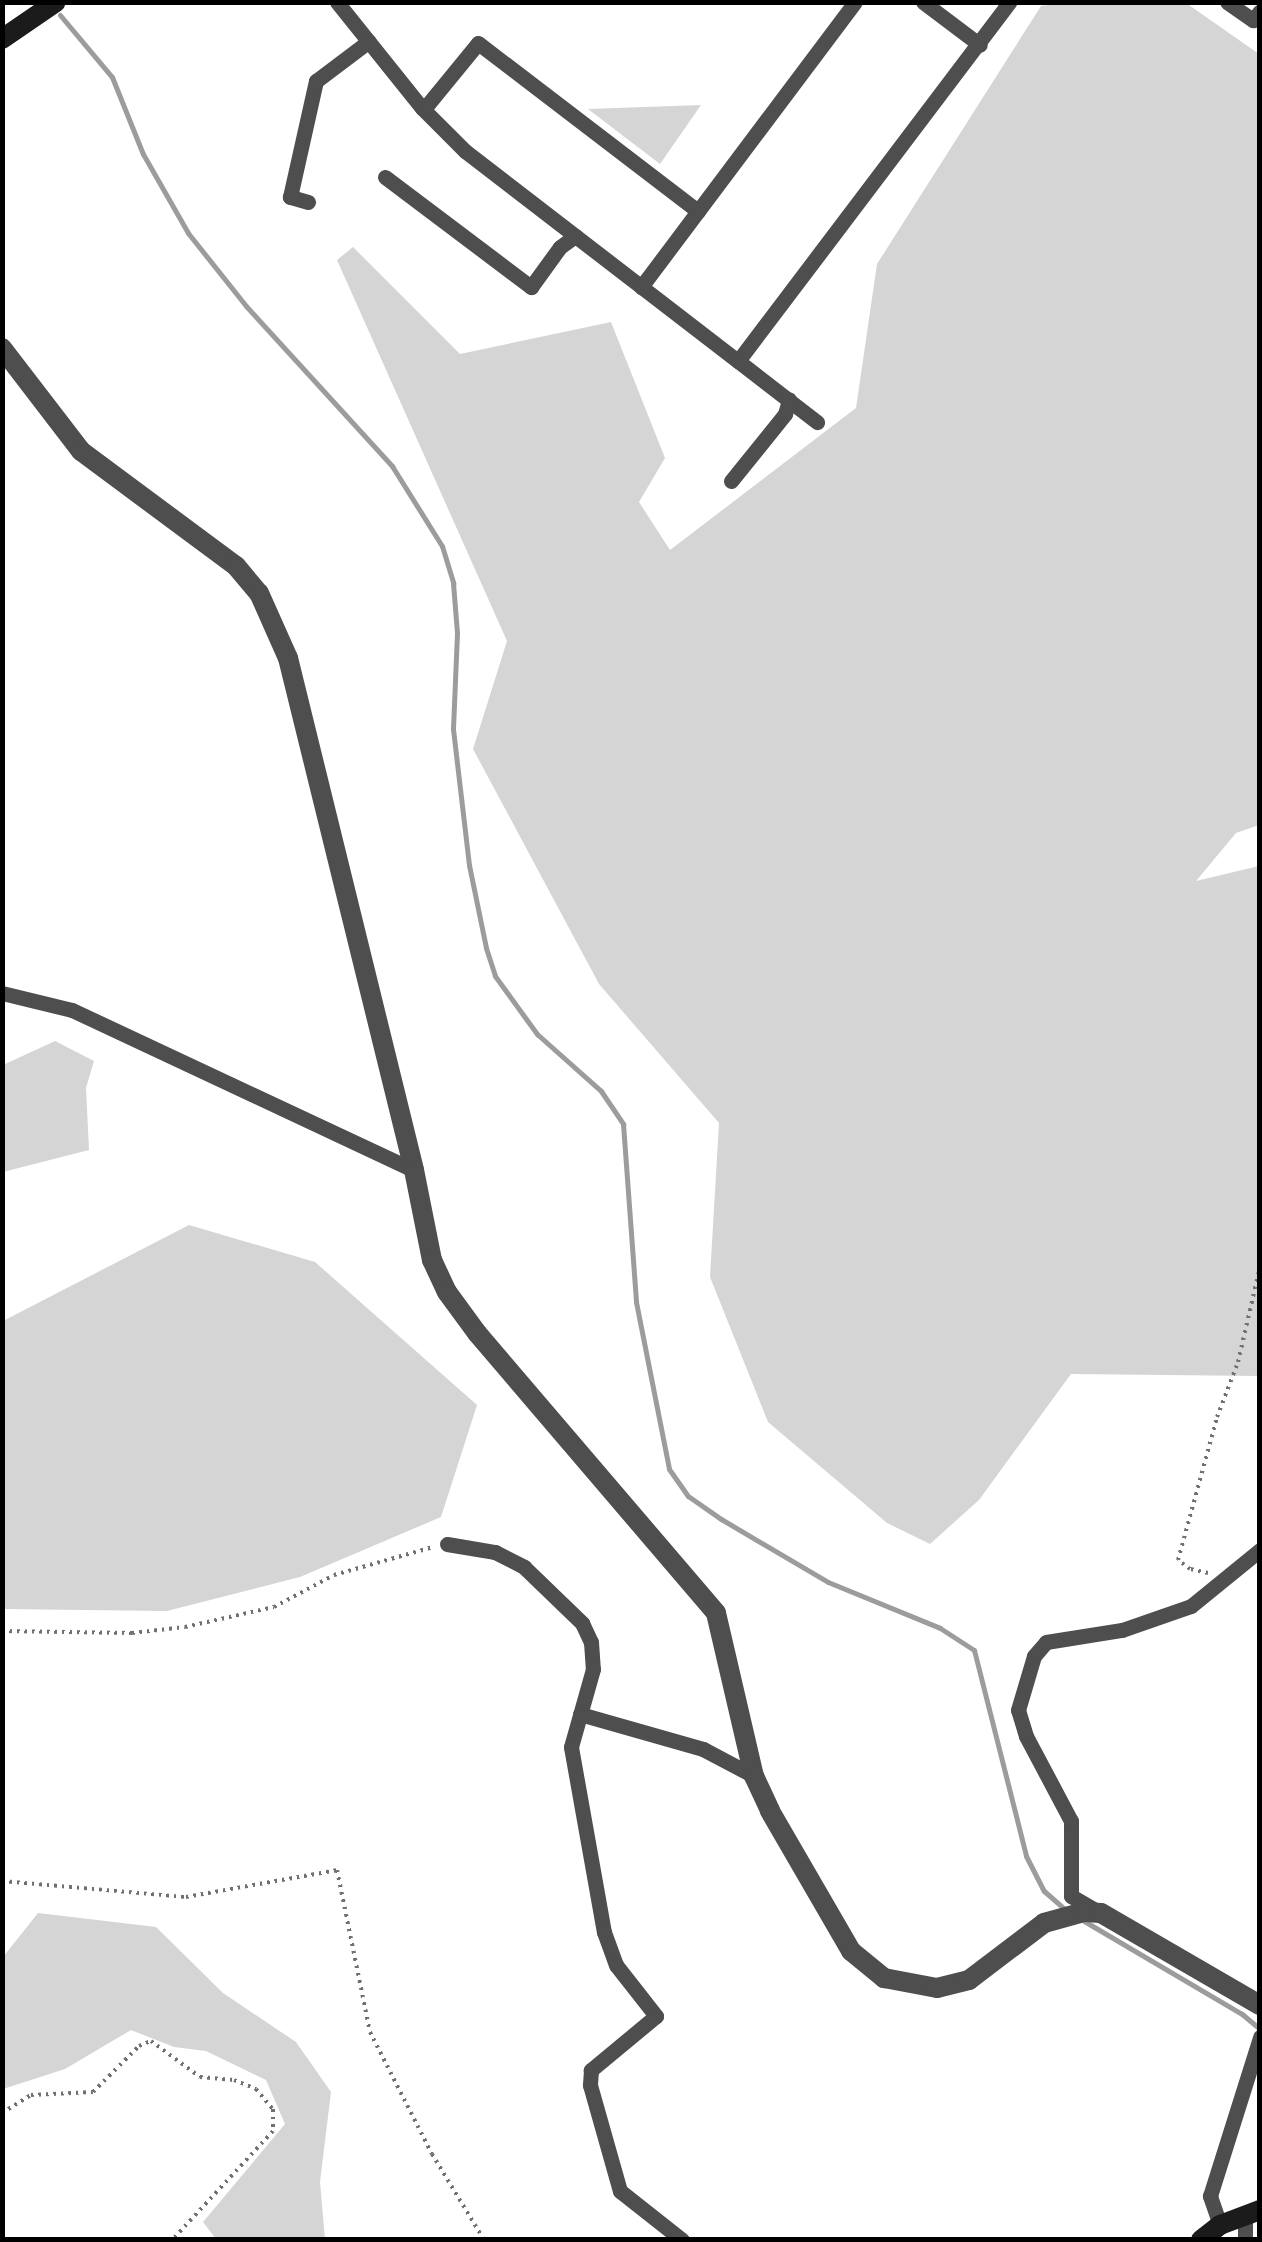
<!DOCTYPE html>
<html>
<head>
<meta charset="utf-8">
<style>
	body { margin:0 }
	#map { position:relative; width:1262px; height:2242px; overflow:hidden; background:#fff; font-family:"PT Sans",sans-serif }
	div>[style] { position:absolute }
	.green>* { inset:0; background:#d5d5d5 }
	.stream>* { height:5px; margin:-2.5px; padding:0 2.5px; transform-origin:2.5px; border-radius:2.5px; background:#9c9c9c }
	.path>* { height:4px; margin-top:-2px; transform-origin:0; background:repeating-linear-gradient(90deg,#707070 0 2.5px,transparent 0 7.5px) }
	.minor>* { height:15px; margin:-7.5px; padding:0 7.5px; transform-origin:7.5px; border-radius:7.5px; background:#4e4e4e }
	.tertiary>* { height:20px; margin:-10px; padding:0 10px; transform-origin:10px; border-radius:10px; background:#4e4e4e }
	.secondary>* { height:20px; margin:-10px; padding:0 10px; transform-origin:10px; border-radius:10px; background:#1b1b1b }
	span { translate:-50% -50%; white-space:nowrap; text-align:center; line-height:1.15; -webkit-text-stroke:10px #fff; paint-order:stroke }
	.frame { position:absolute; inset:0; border:5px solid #000; pointer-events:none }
</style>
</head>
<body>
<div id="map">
	<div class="green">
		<div style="clip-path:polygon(1063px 3px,1186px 3px,1259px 54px,1259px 825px,1236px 833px,1196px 881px,1259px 866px,1259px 1376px,1071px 1374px,979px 1500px,930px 1544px,887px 1523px,768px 1422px,710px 1277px,719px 1123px,599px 984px,473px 749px,507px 641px,337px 260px,353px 247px,460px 354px,611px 322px,665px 458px,639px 502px,670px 550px,856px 408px,877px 264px,1041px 6px)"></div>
		<div style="clip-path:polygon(701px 105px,660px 164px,588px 109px)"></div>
		<div style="clip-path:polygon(55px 1041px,94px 1061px,86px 1088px,89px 1150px,3px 1172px,3px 1065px)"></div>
		<div style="clip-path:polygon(189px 1225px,315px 1262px,477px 1405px,441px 1517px,300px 1577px,167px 1611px,3px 1609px,3px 1321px)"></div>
		<div style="clip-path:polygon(38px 1913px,156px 1927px,223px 1993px,296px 2042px,331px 2092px,320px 2182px,325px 2239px,216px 2239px,203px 2222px,285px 2124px,266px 2080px,206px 2051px,174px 2047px,131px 2030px,65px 2069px,3px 2089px,3px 1957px)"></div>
	</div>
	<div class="stream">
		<div style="left:60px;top:15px;width:81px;rotate:50deg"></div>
		<div style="left:112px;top:77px;width:83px;rotate:68.1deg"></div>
		<div style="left:143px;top:154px;width:91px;rotate:60.3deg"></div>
		<div style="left:188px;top:233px;width:93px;rotate:51.5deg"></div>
		<div style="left:246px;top:306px;width:217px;rotate:47.6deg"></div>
		<div style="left:392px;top:466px;width:94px;rotate:58deg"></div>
		<div style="left:442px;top:546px;width:39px;rotate:73deg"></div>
		<div style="left:453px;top:583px;width:50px;rotate:85.4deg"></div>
		<div style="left:457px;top:633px;width:96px;rotate:92.4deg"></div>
		<div style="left:453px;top:729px;width:137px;rotate:83.3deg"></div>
		<div style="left:469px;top:865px;width:85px;rotate:78.4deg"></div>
		<div style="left:486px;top:948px;width:29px;rotate:72deg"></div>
		<div style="left:495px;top:976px;width:72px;rotate:54.1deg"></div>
		<div style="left:537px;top:1034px;width:86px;rotate:41.7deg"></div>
		<div style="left:601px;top:1091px;width:40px;rotate:56deg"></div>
		<div style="left:623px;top:1124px;width:178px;rotate:85.8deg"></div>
		<div style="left:636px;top:1302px;width:170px;rotate:78.8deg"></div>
		<div style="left:669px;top:1469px;width:33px;rotate:55deg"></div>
		<div style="left:688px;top:1496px;width:40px;rotate:34.9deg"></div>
		<div style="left:721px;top:1519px;width:124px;rotate:30.5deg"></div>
		<div style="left:828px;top:1582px;width:121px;rotate:22.3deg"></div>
		<div style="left:940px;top:1628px;width:40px;rotate:32.9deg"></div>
		<div style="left:974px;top:1650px;width:212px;rotate:75.8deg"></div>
		<div style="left:1026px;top:1856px;width:39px;rotate:63deg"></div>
		<div style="left:1044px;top:1891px;width:29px;rotate:41deg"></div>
		<div style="left:1084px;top:1921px;width:183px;rotate:30.5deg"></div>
		<div style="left:1242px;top:2014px;width:23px;rotate:40deg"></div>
	</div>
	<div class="path">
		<div style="left:1208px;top:1573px;width:18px;rotate:-167deg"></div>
		<div style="left:1190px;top:1569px;width:15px;rotate:-143deg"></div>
		<div style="left:1178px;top:1560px;width:148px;rotate:-74.7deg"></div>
		<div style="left:1217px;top:1417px;width:59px;rotate:-69.1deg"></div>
		<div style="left:1238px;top:1362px;width:98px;rotate:-77deg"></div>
		<div style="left:2px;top:1631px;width:130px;rotate:0.9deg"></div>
		<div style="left:132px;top:1633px;width:53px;rotate:-6.5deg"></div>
		<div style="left:185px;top:1627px;width:91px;rotate:-12.7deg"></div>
		<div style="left:274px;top:1607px;width:68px;rotate:-28.1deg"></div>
		<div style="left:334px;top:1575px;width:103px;rotate:-15.8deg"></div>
		<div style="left:2px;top:1881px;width:185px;rotate:5deg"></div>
		<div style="left:186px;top:1897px;width:153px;rotate:-10.1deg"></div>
		<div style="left:337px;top:1870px;width:165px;rotate:78.5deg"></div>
		<div style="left:370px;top:2032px;width:137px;rotate:63.1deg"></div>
		<div style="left:432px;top:2154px;width:100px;rotate:58.8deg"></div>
		<div style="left:2px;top:2113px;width:34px;rotate:-32deg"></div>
		<div style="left:31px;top:2095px;width:62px;rotate:-2.8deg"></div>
		<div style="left:93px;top:2092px;width:65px;rotate:-45deg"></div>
		<div style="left:139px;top:2046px;width:13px;rotate:-23deg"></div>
		<div style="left:151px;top:2041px;width:61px;rotate:36.3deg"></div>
		<div style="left:200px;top:2077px;width:34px;rotate:5deg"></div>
		<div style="left:234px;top:2080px;width:24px;rotate:22deg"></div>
		<div style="left:256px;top:2089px;width:26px;rotate:50deg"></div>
		<div style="left:273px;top:2109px;width:22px;rotate:90deg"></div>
		<div style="left:273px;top:2131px;width:149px;rotate:132.8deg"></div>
	</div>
	<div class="minor">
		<div style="left:337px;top:2px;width:136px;rotate:51.3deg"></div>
		<div style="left:422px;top:108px;width:61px;rotate:45deg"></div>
		<div style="left:465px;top:151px;width:344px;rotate:37.6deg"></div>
		<div style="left:738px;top:361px;width:450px;rotate:-52.9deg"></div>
		<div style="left:923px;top:2px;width:71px;rotate:37deg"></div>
		<div style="left:1227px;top:2px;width:32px;rotate:35deg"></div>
		<div style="left:1253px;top:20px;width:11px;rotate:-52deg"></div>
		<div style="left:424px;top:109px;width:85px;rotate:-50.7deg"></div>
		<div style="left:478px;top:43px;width:277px;rotate:37.4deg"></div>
		<div style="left:385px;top:177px;width:183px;rotate:37deg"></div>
		<div style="left:531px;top:287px;width:49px;rotate:-54.1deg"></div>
		<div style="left:560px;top:247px;width:19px;rotate:-36deg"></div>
		<div style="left:308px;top:202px;width:19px;rotate:-164deg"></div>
		<div style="left:290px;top:197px;width:119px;rotate:-77.4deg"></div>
		<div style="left:316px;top:81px;width:66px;rotate:-37deg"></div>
		<div style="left:641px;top:287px;width:356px;rotate:-53.1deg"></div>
		<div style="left:738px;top:361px;width:100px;rotate:37.7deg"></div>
		<div style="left:731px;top:481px;width:86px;rotate:-51.1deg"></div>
		<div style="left:785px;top:414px;width:15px;rotate:-74deg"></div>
		<div style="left:2px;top:993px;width:72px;rotate:13.7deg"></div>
		<div style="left:72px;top:1010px;width:378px;rotate:25.1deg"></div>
		<div style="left:447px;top:1544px;width:49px;rotate:9.5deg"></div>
		<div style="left:495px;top:1552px;width:33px;rotate:27deg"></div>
		<div style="left:524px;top:1567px;width:81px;rotate:44deg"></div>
		<div style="left:582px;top:1623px;width:21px;rotate:65deg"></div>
		<div style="left:591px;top:1642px;width:27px;rotate:86deg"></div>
		<div style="left:593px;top:1669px;width:81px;rotate:105.8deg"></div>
		<div style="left:571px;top:1747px;width:188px;rotate:79.9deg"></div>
		<div style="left:604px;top:1932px;width:35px;rotate:70deg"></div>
		<div style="left:616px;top:1965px;width:65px;rotate:51.9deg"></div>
		<div style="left:656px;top:2016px;width:85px;rotate:140.3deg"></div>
		<div style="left:591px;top:2070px;width:15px;rotate:94deg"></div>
		<div style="left:590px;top:2085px;width:110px;rotate:74.2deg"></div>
		<div style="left:620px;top:2191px;width:79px;rotate:38.3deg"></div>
		<div style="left:580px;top:1714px;width:128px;rotate:15.9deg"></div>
		<div style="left:703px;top:1749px;width:58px;rotate:27.9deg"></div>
		<div style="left:1097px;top:1911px;width:30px;rotate:-150deg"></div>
		<div style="left:1071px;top:1896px;width:75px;rotate:-90deg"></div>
		<div style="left:1071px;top:1821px;width:96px;rotate:-117.9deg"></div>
		<div style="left:1026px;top:1736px;width:27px;rotate:-107deg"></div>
		<div style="left:1018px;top:1710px;width:56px;rotate:-73.5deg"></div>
		<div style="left:1034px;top:1656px;width:18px;rotate:-49deg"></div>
		<div style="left:1046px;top:1642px;width:77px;rotate:-9deg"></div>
		<div style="left:1122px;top:1630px;width:73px;rotate:-19.2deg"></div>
		<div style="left:1191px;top:1606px;width:89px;rotate:-39.1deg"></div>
		<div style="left:1220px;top:2225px;width:31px;rotate:-109deg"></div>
		<div style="left:1210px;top:2196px;width:167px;rotate:-72.5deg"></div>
		<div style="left:1245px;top:2240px;width:26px;rotate:-90deg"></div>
	</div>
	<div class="tertiary">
		<div style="left:2px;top:348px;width:130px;rotate:52.5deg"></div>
		<div style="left:81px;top:451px;width:193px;rotate:36.6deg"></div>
		<div style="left:236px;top:566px;width:35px;rotate:50deg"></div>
		<div style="left:259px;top:593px;width:71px;rotate:66deg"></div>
		<div style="left:288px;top:658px;width:527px;rotate:76.17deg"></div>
		<div style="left:414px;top:1170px;width:92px;rotate:78.7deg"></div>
		<div style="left:432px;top:1260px;width:35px;rotate:65deg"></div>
		<div style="left:447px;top:1292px;width:51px;rotate:53.8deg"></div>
		<div style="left:477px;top:1333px;width:368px;rotate:49.5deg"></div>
		<div style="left:716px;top:1613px;width:167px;rotate:76.9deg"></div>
		<div style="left:754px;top:1776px;width:38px;rotate:65deg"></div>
		<div style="left:770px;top:1811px;width:162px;rotate:59.9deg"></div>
		<div style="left:851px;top:1951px;width:43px;rotate:39.3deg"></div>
		<div style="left:884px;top:1978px;width:54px;rotate:10.7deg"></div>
		<div style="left:937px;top:1988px;width:33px;rotate:-14deg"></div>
		<div style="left:969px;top:1980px;width:94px;rotate:-37.2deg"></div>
		<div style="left:1044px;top:1923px;width:41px;rotate:-15.4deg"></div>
		<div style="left:1084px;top:1912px;width:17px;rotate:3deg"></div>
		<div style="left:1101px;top:1913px;width:184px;rotate:30.1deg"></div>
	</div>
	<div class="secondary">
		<div style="left:2px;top:39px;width:65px;rotate:-34.4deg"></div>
		<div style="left:1201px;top:2240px;width:24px;rotate:-38deg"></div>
		<div style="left:1220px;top:2225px;width:43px;rotate:-20.6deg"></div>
	</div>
	<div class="frame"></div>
</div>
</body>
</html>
